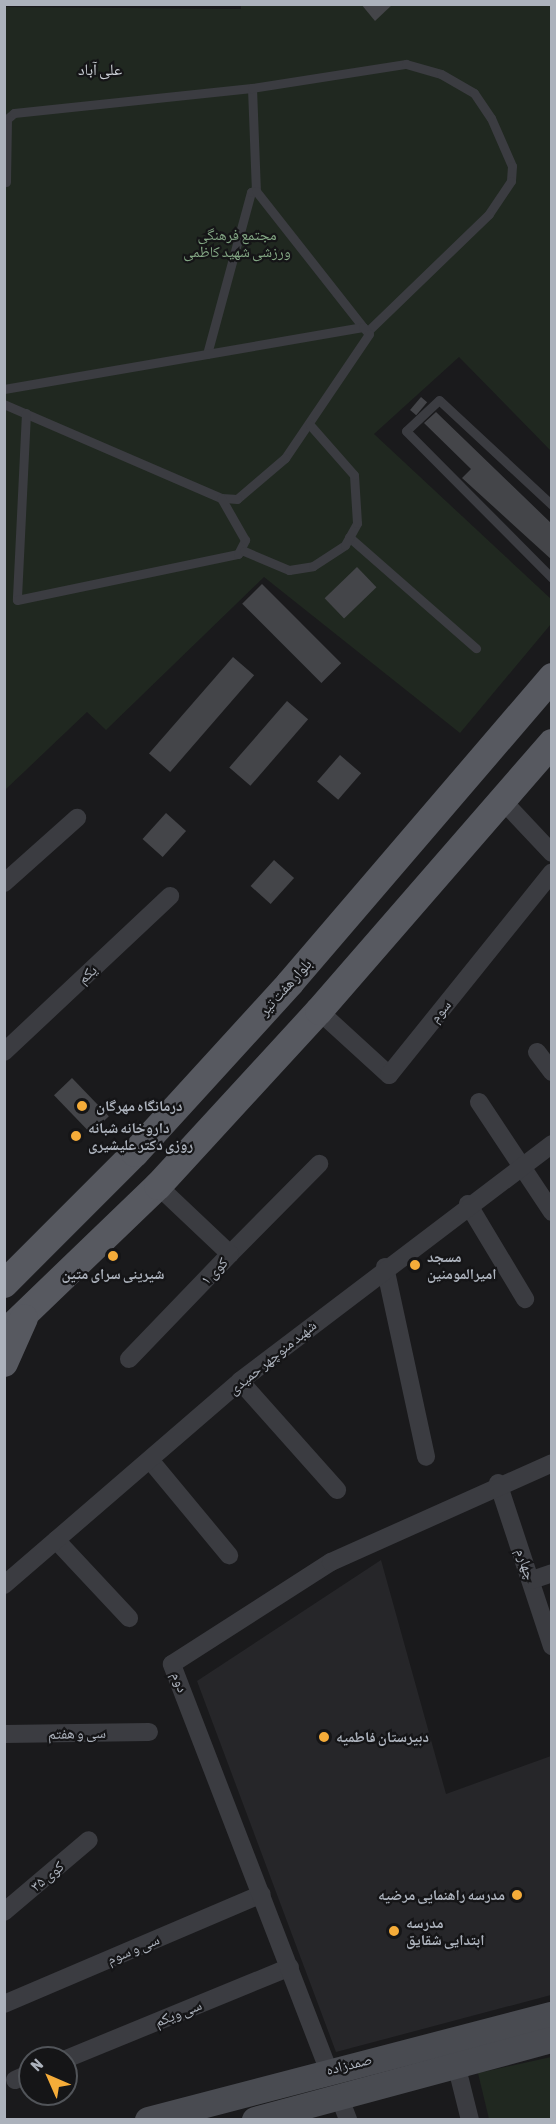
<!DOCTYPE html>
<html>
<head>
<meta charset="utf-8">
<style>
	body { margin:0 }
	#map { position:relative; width:556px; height:2124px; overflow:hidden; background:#1a1a1c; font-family:"Asap Condensed","Noto Naskh Arabic",sans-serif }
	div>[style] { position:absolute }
	.built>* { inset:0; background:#262629 }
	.green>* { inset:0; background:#202820 }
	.building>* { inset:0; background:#444549; transform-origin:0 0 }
	.lane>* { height:9px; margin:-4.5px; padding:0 4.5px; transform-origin:4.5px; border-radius:4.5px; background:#3b3c41 }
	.street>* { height:18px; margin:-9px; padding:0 9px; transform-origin:9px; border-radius:9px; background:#3b3c41 }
	.secondary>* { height:26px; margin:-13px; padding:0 13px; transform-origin:13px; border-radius:13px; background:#494b51 }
	.primary>* { height:28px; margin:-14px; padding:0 14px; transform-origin:14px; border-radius:14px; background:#575960 }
	.dots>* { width:16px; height:16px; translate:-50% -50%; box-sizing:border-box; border:3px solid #151517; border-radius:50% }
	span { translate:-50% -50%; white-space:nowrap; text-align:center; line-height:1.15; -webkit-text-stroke:4.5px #151517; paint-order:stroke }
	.park-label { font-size:15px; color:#83a784 }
	.street-label { font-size:15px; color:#acb2bc }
	.poi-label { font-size:15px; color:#acb2bc; font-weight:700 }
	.left { translate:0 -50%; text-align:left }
	.right { translate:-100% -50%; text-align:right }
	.neighbourhood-label { font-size:16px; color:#cdd1d8 }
	.frame { position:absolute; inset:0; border:6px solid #acb2bc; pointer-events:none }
	.north { position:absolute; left:18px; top:2046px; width:60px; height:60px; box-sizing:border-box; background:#151517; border:2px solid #515459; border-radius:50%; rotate:315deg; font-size:16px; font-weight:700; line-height:24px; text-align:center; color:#acb2bc }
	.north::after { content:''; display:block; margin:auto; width:21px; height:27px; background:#f5ac39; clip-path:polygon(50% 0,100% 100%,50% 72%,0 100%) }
</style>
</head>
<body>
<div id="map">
	<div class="built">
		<div style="clip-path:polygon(381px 1560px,446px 1794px,551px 1756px,551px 1995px,336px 2052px,197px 1681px)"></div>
	</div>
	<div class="green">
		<div style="clip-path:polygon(241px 4px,551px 5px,551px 451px,459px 357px,374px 434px,551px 599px,551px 624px,460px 733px,264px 577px,106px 730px,87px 712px,5px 790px,5px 7px,241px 9px)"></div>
		<div style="clip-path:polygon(551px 2057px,551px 2119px,489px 2119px,478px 2073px)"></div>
	</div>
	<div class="building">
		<div style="clip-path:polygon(361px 4px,393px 4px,375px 21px)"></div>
		<div style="left:421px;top:397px;width:8px;height:17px;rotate:40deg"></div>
		<div style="clip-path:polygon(436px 412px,552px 524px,552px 560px,462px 478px,471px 469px,424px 423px)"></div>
		<div style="left:357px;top:567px;width:28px;height:45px;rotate:46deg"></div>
		<div style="left:262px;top:584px;width:112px;height:28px;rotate:45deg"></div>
		<div style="left:233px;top:657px;width:28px;height:128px;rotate:41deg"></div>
		<div style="left:287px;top:701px;width:28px;height:88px;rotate:41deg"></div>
		<div style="left:340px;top:755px;width:28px;height:35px;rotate:41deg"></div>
		<div style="left:166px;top:813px;width:27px;height:35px;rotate:42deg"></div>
		<div style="left:274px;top:860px;width:27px;height:35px;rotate:42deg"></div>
		<div style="left:72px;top:1078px;width:53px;height:25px;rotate:46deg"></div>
	</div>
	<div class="lane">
		<div style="left:252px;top:88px;width:103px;rotate:87.8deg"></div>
		<div style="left:6px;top:182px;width:63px;rotate:-89.1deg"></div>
		<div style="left:7px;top:119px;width:9px;rotate:-41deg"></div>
		<div style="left:14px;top:113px;width:239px;rotate:-6deg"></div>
		<div style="left:252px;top:88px;width:156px;rotate:-8.9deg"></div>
		<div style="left:406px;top:64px;width:36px;rotate:16deg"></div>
		<div style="left:441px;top:74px;width:38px;rotate:30deg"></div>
		<div style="left:474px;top:93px;width:30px;rotate:56deg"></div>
		<div style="left:491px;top:118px;width:52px;rotate:66.4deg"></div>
		<div style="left:512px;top:166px;width:15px;rotate:94deg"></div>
		<div style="left:511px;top:181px;width:40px;rotate:124deg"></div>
		<div style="left:489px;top:214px;width:168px;rotate:136deg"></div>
		<div style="left:207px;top:354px;width:168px;rotate:-74.8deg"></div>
		<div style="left:251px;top:192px;width:5px;rotate:-11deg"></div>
		<div style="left:256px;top:191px;width:173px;rotate:51.8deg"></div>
		<div style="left:4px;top:389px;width:364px;rotate:-9.8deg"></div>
		<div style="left:363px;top:327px;width:9px;rotate:49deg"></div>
		<div style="left:369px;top:334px;width:150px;rotate:124.1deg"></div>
		<div style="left:285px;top:458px;width:63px;rotate:139.5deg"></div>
		<div style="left:237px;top:499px;width:16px;rotate:-176deg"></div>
		<div style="left:221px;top:498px;width:236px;rotate:-156.6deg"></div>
		<div style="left:26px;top:413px;width:187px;rotate:92.8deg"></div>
		<div style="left:17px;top:600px;width:226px;rotate:-11.8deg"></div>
		<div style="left:238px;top:554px;width:16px;rotate:-63deg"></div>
		<div style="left:245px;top:540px;width:48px;rotate:-119.7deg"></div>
		<div style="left:552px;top:505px;width:154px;rotate:-137.1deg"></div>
		<div style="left:439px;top:400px;width:45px;rotate:136.8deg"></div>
		<div style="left:406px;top:431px;width:207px;rotate:45.2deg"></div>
		<div style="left:349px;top:537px;width:169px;rotate:41.2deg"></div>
		<div style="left:244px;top:551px;width:49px;rotate:22.9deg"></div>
		<div style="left:289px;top:570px;width:24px;rotate:-9deg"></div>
		<div style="left:313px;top:566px;width:38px;rotate:-33deg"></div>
		<div style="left:345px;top:545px;width:25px;rotate:-61deg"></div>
		<div style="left:357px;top:523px;width:48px;rotate:-93.6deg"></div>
		<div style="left:354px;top:475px;width:67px;rotate:-131.3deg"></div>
	</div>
	<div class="street">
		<div style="left:502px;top:800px;width:73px;rotate:46.7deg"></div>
		<div style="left:4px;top:883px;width:98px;rotate:-41.7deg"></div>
		<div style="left:319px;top:1011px;width:95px;rotate:42.4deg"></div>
		<div style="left:389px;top:1075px;width:260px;rotate:-51.2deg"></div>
		<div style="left:4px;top:1052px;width:228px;rotate:-43.2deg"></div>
		<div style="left:537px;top:1052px;width:25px;rotate:53deg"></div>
		<div style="left:479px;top:1102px;width:132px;rotate:56.4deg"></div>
		<div style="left:468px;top:1204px;width:111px;rotate:59deg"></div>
		<div style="left:230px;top:1254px;width:127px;rotate:-45.3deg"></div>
		<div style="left:385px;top:1267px;width:194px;rotate:77.8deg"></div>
		<div style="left:129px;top:1359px;width:146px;rotate:-46.1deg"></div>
		<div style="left:230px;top:1254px;width:99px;rotate:-136.6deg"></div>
		<div style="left:240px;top:1381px;width:146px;rotate:48.3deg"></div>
		<div style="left:150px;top:1460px;width:124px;rotate:50.3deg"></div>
		<div style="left:498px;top:1483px;width:172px;rotate:71.7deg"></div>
		<div style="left:56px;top:1540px;width:107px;rotate:46.9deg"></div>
		<div style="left:532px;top:1580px;width:21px;rotate:-19deg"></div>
		<div style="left:4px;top:1585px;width:312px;rotate:-40.8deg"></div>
		<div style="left:240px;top:1381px;width:392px;rotate:-37.2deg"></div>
		<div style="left:4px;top:1734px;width:145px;rotate:-0.8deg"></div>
		<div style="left:4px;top:1912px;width:111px;rotate:-40.3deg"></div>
		<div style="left:4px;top:2004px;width:280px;rotate:-23.1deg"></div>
		<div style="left:454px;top:2056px;width:66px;rotate:76deg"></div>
		<div style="left:66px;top:2059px;width:242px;rotate:-22.3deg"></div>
		<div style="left:328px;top:2069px;width:434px;rotate:-111.1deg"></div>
		<div style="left:172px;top:1664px;width:189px;rotate:-32.7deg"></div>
		<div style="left:331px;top:1562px;width:242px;rotate:-24.1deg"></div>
		<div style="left:15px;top:2080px;width:17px;rotate:-25deg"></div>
		<div style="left:339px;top:2096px;width:26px;rotate:69deg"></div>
	</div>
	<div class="secondary">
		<div style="left:148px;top:2120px;width:417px;rotate:-14.6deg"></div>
		<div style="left:255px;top:2120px;width:308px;rotate:-15.1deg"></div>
	</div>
	<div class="primary">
		<div style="left:4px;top:1284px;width:185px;rotate:-45deg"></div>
		<div style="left:135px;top:1153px;width:230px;rotate:-47.6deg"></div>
		<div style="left:290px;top:983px;width:403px;rotate:-49.4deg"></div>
		<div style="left:4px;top:1334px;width:214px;rotate:-43.9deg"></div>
		<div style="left:158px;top:1186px;width:238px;rotate:-47.4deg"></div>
		<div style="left:319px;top:1011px;width:355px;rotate:-49deg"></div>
		<div style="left:4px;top:1363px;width:49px;rotate:-66deg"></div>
	</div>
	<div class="dots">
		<div style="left:82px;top:1106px;background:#f5ac39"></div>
		<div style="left:76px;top:1136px;background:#f5ac39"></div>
		<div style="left:113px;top:1256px;background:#f5ac39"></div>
		<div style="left:415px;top:1265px;background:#f5ac39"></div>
		<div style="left:324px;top:1737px;background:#f5ac39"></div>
		<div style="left:517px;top:1895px;background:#f5ac39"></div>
		<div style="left:394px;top:1931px;background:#f5ac39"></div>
	</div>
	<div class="park-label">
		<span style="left:237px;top:243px">مجتمع فرهنگی<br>ورزشی شهید کاظمی</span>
	</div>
	<div class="street-label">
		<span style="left:87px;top:974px;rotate:-43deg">یکم</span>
		<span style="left:285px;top:987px;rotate:-48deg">بلوار هفت تیر</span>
		<span style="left:440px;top:1011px;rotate:-51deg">سوم</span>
		<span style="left:214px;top:1271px;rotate:-46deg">کوی ۱</span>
		<span style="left:272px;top:1357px;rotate:-39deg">شهبد منوچهر حمیدی</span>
		<span style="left:526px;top:1564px;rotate:71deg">چهارم</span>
		<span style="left:180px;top:1682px;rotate:69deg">دوم</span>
		<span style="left:77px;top:1733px;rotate:-1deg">سی و هفتم</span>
		<span style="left:47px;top:1876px;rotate:-40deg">کوی ۳۵</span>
		<span style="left:133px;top:1949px;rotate:-23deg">سی و سوم</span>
		<span style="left:178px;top:2013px;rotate:-22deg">سی ویکم</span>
		<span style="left:349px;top:2064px;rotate:-14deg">صمدزاده</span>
	</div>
	<div class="poi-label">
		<span class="left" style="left:96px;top:1106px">درمانگاه مهرگان</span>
		<span class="left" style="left:88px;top:1136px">داروخانه شبانه<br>روزی دکتر علیشیری</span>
		<span class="left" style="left:427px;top:1265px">مسجد<br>امیرالمومنین</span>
		<span style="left:113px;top:1274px">شیرینی سرای متین</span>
		<span class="left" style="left:336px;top:1737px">دبیرستان فاطمیه</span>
		<span class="right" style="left:505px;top:1895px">مدرسه راهنمایی مرضیه</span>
		<span class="left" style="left:406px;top:1931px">مدرسه<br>ابتدایی شقایق</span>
	</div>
	<div class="neighbourhood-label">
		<span style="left:100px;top:69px">علی آباد</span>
	</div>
	<div class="frame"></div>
	<div class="north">N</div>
</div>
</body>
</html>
